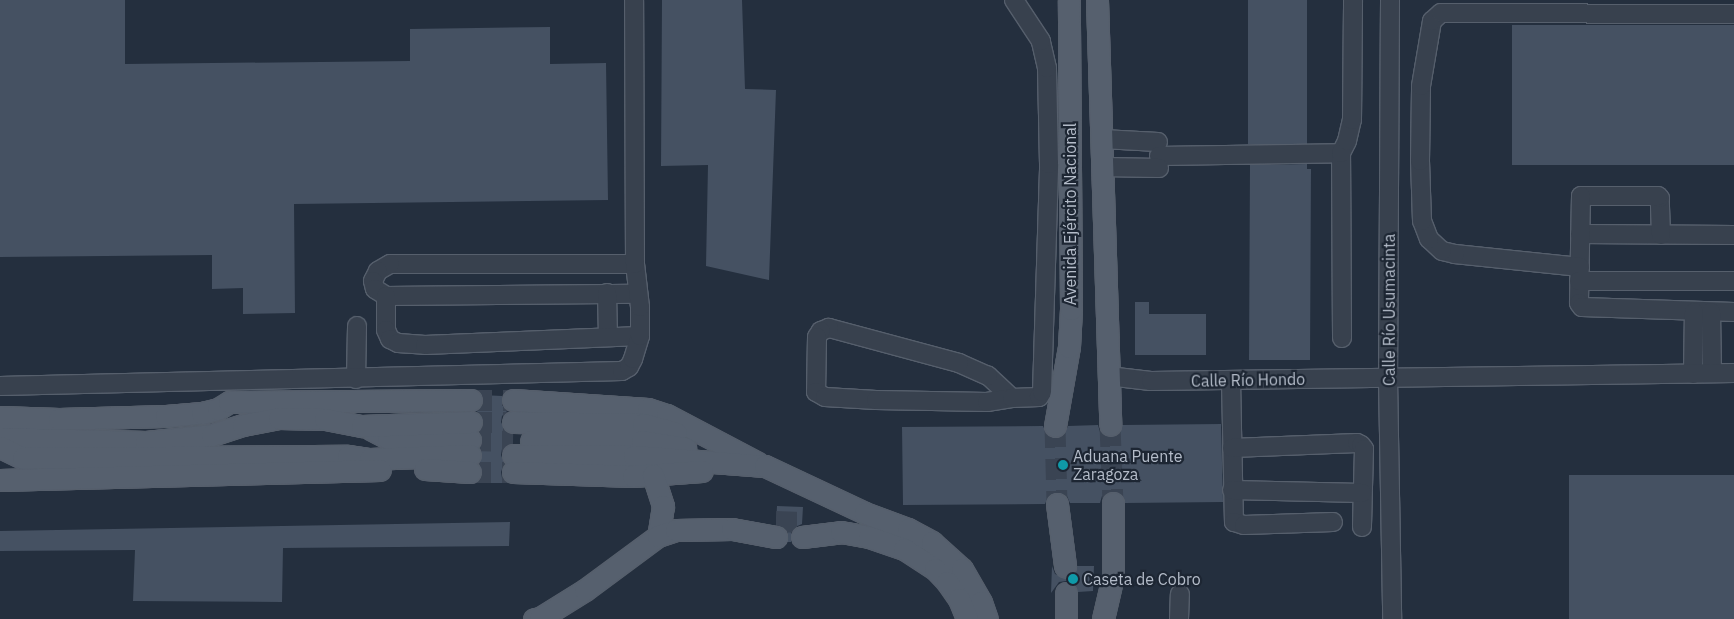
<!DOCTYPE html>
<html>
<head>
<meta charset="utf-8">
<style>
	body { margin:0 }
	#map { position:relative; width:1734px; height:619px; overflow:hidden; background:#242f3e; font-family:"IBM Plex Sans",sans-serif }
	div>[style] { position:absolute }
	.building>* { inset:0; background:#455162; transform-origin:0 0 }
	.major-tunnel>* { height:21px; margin-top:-10.5px; transform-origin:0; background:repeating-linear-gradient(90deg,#3a4453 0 21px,transparent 0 32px) }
	.roads { filter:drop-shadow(1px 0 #565f6c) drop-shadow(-1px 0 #565f6c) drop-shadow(0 1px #565f6c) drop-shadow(0 -1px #565f6c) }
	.minor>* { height:18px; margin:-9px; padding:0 9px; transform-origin:9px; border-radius:9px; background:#38414e }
	.major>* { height:21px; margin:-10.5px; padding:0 10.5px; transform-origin:10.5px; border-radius:10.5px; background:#56606e }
	.dots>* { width:14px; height:14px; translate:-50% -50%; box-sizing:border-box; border:2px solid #1d2633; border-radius:50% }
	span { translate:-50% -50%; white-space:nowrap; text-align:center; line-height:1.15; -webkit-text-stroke:4.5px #1d2633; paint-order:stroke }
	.street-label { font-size:16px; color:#b4bcc9 }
	.poi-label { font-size:16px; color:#b4bcc9 }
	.left { translate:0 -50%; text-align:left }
</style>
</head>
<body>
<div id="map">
	<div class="building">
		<div style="clip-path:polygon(0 0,125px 0,125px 64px,410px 61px,410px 29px,550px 27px,550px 64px,606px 63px,608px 200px,294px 204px,295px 313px,243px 314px,243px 288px,212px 289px,212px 255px,0 257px)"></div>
		<div style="clip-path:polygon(662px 0,742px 0,745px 89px,776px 90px,769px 280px,706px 266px,708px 165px,661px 166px)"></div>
		<div style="left:1248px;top:0;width:59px;height:144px"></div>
		<div style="left:1512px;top:25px;width:222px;height:140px"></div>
		<div style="clip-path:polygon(1307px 164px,1307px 169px,1311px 169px,1310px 360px,1249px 360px,1250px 165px)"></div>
		<div style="clip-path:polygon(1135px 302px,1149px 302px,1149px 314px,1206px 314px,1206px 355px,1135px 355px)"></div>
		<div style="clip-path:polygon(482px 395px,502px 396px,502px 405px,507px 411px,502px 416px,501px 422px,506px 432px,513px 434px,513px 443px,502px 449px,501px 455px,504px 463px,501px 472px,502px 478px,508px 483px,476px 483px,482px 473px,479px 463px,482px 455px,480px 447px,482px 440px,479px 432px,483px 421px,477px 411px,482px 406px)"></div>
		<div style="clip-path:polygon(1221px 424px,1223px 502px,1125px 503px,1120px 492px,1113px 491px,1102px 496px,1100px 503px,1070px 503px,1067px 496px,1056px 492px,1049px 494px,1045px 504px,903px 505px,902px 427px,1043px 426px,1047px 435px,1053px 438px,1064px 434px,1068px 426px,1098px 425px,1100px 432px,1110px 437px,1117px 435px,1122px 425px)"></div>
		<div style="left:1734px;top:475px;width:144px;height:165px;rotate:90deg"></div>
		<div style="clip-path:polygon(777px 506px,803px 507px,802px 524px,795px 527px,791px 532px,791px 542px,787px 542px,788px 533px,784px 528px,776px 524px)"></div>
		<div style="clip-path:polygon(510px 522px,509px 546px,283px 548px,282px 602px,133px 601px,135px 550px,0 551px,0 531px)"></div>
		<div style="clip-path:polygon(1052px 566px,1055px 574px,1066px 578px,1073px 576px,1077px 566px,1094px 566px,1093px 591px,1078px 592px,1073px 582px,1066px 581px,1059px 582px,1051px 593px)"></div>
	</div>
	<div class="major-tunnel">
		<div style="left:471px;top:400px;width:42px"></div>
		<div style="left:471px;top:422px;width:42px"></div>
		<div style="left:1110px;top:425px;width:78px;rotate:87.8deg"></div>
		<div style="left:1055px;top:426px;width:78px;rotate:88.5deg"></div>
		<div style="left:470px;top:440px;width:43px;rotate:1.3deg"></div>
		<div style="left:470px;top:472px;width:43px"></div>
		<div style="left:776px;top:521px;width:26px;rotate:2deg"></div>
	</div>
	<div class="roads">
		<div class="minor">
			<div style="left:1390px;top:0;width:378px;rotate:90.3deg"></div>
			<div style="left:1388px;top:378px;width:241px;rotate:89deg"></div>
			<div style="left:1102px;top:139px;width:56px;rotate:3.1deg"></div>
			<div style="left:1159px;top:156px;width:182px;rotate:-0.9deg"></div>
			<div style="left:1102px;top:167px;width:57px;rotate:1deg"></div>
			<div style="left:1580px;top:234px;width:154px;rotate:0.4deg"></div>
			<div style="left:1661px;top:235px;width:37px;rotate:-92deg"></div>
			<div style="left:1660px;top:198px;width:3px;rotate:-135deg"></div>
			<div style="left:1658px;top:196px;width:77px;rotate:180deg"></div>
			<div style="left:1581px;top:196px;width:107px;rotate:91.1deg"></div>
			<div style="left:1579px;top:303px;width:5px;rotate:53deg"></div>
			<div style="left:1582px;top:307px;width:152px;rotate:1.9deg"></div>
			<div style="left:635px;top:264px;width:245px;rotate:180deg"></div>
			<div style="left:390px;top:264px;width:14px;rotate:150deg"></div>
			<div style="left:378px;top:271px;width:11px;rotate:117deg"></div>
			<div style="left:373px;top:281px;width:8px;rotate:76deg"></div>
			<div style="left:375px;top:289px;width:13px;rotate:32deg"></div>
			<div style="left:386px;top:296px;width:252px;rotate:-0.5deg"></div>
			<div style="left:1580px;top:267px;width:126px;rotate:-174.1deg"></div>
			<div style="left:1455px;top:254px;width:13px;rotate:-167deg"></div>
			<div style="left:1442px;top:251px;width:18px;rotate:-137deg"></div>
			<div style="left:1429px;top:239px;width:19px;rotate:-111deg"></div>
			<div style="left:1422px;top:221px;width:60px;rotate:-91.9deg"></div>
			<div style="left:1420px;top:161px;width:75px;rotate:-89.2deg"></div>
			<div style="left:1421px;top:86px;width:66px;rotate:-80.4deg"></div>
			<div style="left:1432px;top:21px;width:12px;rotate:-42deg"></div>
			<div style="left:1441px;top:13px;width:293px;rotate:0.2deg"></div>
			<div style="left:1579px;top:281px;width:155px"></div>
			<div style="left:607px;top:293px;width:44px;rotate:88.7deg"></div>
			<div style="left:386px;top:296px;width:34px;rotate:90deg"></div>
			<div style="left:386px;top:330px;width:10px;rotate:66deg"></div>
			<div style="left:390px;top:339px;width:9px;rotate:27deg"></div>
			<div style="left:398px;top:343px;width:27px;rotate:4deg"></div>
			<div style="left:425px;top:345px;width:215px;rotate:-2.4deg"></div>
			<div style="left:1711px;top:312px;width:61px;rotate:89.1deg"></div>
			<div style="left:1342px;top:338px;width:185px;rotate:-90.3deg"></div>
			<div style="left:1341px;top:153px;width:13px;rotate:-63deg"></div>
			<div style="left:1347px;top:141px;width:22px;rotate:-77deg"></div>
			<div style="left:1352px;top:120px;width:120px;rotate:-89.5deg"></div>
			<div style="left:1693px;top:374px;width:62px;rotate:-89.1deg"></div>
			<div style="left:1108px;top:376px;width:43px;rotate:6.6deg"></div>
			<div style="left:1151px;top:381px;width:583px;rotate:-0.79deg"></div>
			<div style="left:356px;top:379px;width:53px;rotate:-88.9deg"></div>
			<div style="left:1231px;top:380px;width:142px;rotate:88.8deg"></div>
			<div style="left:1234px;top:522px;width:10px;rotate:17deg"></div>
			<div style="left:1244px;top:525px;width:89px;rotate:-1.9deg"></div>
			<div style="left:0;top:386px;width:622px;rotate:-1.38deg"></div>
			<div style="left:622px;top:371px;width:8px;rotate:-30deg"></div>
			<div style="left:629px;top:367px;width:9px;rotate:-63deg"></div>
			<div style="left:633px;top:359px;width:24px;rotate:-73deg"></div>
			<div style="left:640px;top:336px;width:29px;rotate:-90deg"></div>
			<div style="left:640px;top:307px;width:43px;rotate:-96.6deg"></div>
			<div style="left:635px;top:264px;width:264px;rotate:-90.2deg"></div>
			<div style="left:1012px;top:398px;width:33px;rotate:-137deg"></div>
			<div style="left:988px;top:376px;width:32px;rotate:-156deg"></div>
			<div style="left:959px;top:363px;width:135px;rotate:-164.9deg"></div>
			<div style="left:829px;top:328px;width:9px;rotate:159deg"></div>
			<div style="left:821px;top:331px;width:7px;rotate:124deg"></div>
			<div style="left:817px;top:337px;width:55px;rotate:91deg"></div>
			<div style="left:816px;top:392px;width:10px;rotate:29deg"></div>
			<div style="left:825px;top:397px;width:51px;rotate:3.4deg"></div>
			<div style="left:876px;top:400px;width:111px;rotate:1deg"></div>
			<div style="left:987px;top:402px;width:25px;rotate:-9deg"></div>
			<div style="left:1012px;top:398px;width:27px;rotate:-2deg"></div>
			<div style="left:1039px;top:397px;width:6px;rotate:-59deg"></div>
			<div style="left:1042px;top:392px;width:228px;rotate:-88.2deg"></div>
			<div style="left:1049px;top:164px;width:96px;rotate:-91.2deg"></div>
			<div style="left:1047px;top:68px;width:28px;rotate:-103deg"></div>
			<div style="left:1041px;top:41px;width:49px;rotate:-123.4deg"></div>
			<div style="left:1232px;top:448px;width:125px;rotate:-2.3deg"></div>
			<div style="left:1357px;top:443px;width:4px;rotate:27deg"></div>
			<div style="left:1361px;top:445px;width:5px;rotate:53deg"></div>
			<div style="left:1364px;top:449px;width:78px;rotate:91.5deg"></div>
			<div style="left:1232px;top:490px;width:130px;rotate:1.3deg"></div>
			<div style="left:1179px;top:619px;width:25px;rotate:-88deg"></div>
		</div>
		<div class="major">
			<div style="left:1097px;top:0;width:425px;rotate:88.2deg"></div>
			<div style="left:513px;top:400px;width:135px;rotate:3.8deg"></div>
			<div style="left:648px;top:409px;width:20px;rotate:18deg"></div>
			<div style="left:667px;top:415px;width:103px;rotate:27.8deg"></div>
			<div style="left:0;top:417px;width:59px;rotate:1.9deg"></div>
			<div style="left:59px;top:419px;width:107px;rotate:-1.6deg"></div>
			<div style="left:166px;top:416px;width:36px;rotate:-5deg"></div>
			<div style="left:202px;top:413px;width:16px;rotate:-14deg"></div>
			<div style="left:218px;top:409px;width:13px;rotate:-32deg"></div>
			<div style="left:229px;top:402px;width:242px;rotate:-0.5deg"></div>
			<div style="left:513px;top:422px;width:130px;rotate:0.9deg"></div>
			<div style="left:643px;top:424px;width:34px;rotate:15deg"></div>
			<div style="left:1055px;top:426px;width:80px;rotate:-80deg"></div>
			<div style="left:1069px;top:347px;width:38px;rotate:-87deg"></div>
			<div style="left:1071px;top:309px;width:309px;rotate:-90.4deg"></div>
			<div style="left:370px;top:429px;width:20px;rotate:27deg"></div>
			<div style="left:388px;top:438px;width:82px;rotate:1.4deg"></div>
			<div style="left:0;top:438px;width:146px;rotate:1.6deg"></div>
			<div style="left:146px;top:442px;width:66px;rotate:-6.1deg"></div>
			<div style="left:212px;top:435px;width:33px;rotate:-18deg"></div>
			<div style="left:243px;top:425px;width:37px;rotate:-11deg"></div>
			<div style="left:279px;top:418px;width:46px;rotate:1.2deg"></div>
			<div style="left:325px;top:419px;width:38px;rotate:11deg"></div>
			<div style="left:362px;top:426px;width:109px;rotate:-2.1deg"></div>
			<div style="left:531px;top:441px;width:111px"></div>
			<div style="left:642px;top:441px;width:44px;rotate:9.2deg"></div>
			<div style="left:0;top:447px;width:25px;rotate:26deg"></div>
			<div style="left:23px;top:458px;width:325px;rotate:-0.4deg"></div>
			<div style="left:348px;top:456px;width:22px;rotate:8deg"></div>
			<div style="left:370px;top:459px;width:100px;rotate:-2.3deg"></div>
			<div style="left:513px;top:455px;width:121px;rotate:0.5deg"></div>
			<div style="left:634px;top:456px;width:131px;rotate:4.4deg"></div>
			<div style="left:765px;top:466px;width:110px;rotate:25.2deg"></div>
			<div style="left:865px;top:513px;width:46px;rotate:20.4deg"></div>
			<div style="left:908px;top:529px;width:27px;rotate:28deg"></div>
			<div style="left:932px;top:542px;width:40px;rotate:42deg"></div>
			<div style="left:962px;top:569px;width:38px;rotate:60deg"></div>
			<div style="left:981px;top:602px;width:18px;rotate:71deg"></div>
			<div style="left:425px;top:469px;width:45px;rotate:3.8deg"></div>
			<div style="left:513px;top:472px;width:120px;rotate:1.9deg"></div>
			<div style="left:633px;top:476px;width:69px;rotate:-4.1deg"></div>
			<div style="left:653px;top:475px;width:33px;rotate:72deg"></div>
			<div style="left:663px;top:506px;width:30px;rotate:99deg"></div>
			<div style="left:0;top:480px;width:380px;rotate:-1.5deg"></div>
			<div style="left:1057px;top:504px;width:63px;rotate:82.6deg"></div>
			<div style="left:802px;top:537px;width:39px;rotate:-7deg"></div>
			<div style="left:841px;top:532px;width:28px;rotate:10deg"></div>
			<div style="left:869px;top:537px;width:37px;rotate:19deg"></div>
			<div style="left:904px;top:549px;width:37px;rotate:33deg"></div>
			<div style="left:935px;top:569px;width:18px;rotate:47deg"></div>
			<div style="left:947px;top:582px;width:21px;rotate:55deg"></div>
			<div style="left:959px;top:599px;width:22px;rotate:68deg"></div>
			<div style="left:534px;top:619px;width:6px;rotate:-9deg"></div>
			<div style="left:540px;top:618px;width:53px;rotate:-31.9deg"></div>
			<div style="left:585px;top:590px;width:91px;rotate:-36.5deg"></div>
			<div style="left:658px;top:536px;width:19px;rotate:-18deg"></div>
			<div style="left:676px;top:530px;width:56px;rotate:-1deg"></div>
			<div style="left:732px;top:529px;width:45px;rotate:10.3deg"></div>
			<div style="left:1066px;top:619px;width:26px;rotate:-90deg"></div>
			<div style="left:1103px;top:619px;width:44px;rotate:-76.9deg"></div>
			<div style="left:1113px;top:576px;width:73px;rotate:-90deg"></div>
		</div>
	</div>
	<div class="dots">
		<div style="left:1063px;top:465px;background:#0f9aa8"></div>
		<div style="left:1073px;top:579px;background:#0f9aa8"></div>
	</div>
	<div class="street-label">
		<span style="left:1070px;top:214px;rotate:-90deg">Avenida Ejército Nacional</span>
		<span style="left:1389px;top:310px;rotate:-90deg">Calle Río Usumacinta</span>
		<span style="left:1248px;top:380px;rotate:-1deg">Calle Río Hondo</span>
	</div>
	<div class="poi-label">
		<span class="left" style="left:1073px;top:465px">Aduana Puente<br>Zaragoza</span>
		<span class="left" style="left:1083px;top:579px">Caseta de Cobro</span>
	</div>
</div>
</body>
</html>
